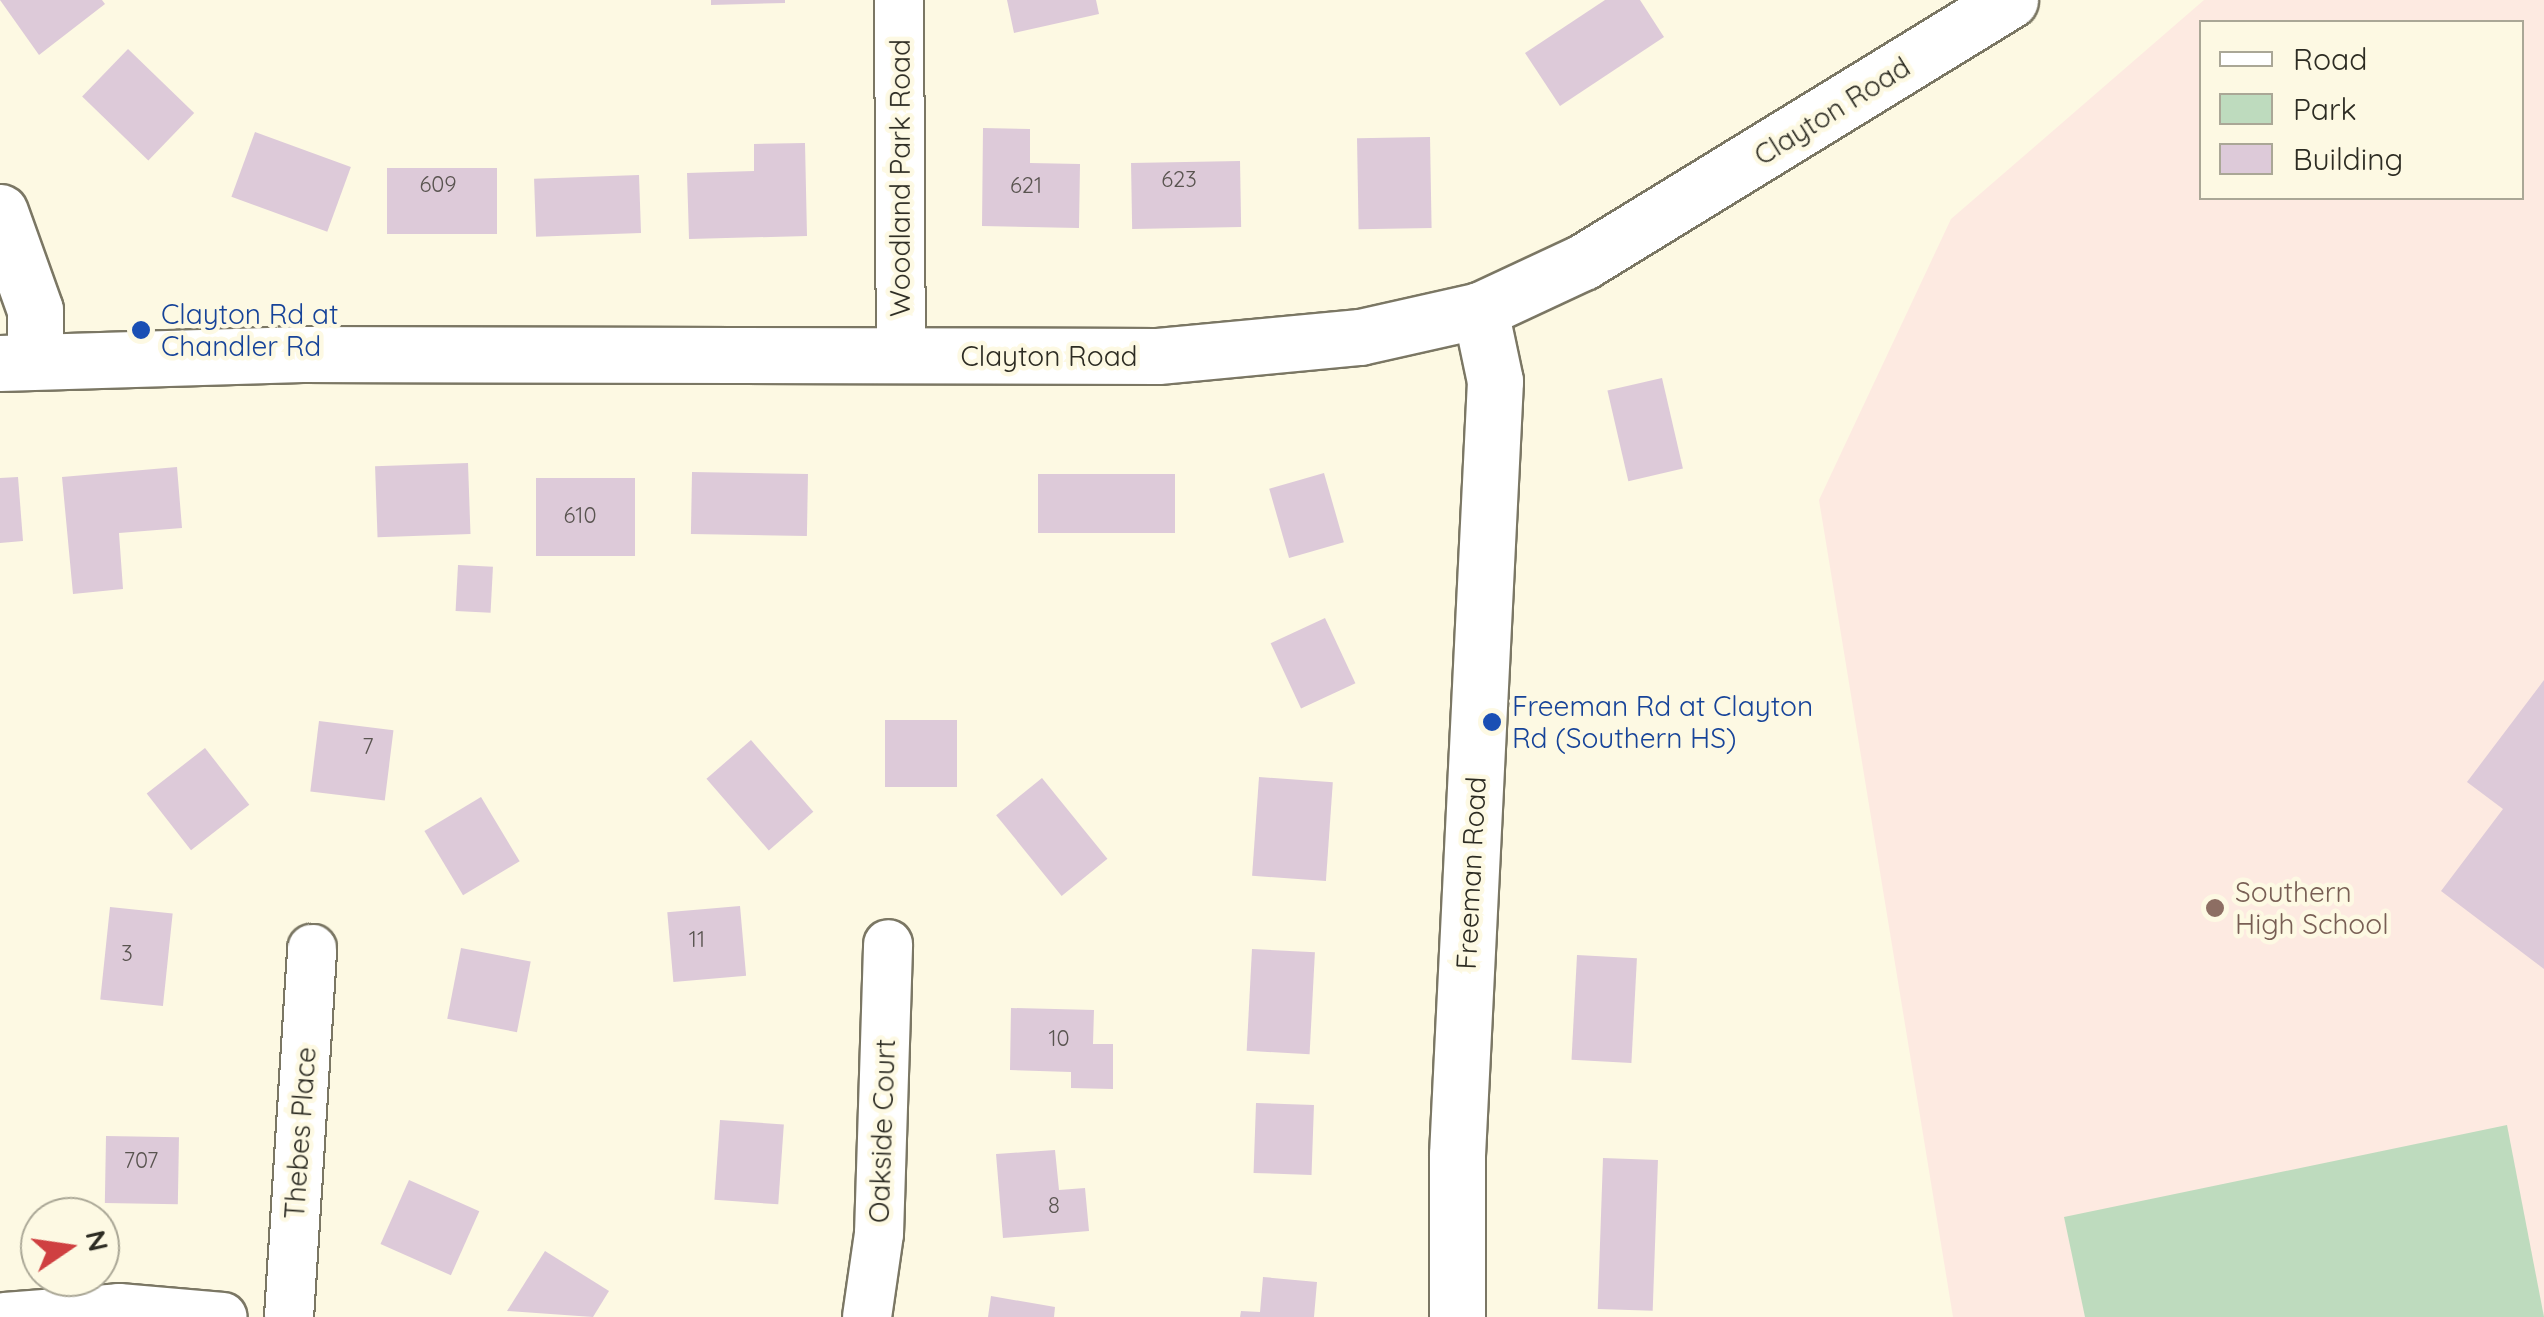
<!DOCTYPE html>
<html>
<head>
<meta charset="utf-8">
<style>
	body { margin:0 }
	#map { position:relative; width:2544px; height:1317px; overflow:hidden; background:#fdf9e3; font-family:Quicksand,sans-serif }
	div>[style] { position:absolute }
	.education>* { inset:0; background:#fdeae1 }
	.green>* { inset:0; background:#bedbbe }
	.building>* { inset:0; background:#ddcad9; transform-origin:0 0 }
	.roads { filter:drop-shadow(2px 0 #7b7764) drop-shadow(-2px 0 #7b7764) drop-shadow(0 2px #7b7764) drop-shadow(0 -2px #7b7764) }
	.street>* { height:48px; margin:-24px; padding:0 24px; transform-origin:24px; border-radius:24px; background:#fff }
	.secondary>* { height:55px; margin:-27.5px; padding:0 27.5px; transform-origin:27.5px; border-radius:27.5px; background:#fff }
	.dots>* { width:28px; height:28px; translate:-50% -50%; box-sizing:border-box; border:5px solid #fdf9e3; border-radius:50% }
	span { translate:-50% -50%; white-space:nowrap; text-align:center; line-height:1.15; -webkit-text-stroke:9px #fdf9e3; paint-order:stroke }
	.number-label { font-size:22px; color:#595450 }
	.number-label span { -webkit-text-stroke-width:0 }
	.street-label { font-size:28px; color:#2d2c23 }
	.transit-label { font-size:28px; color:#164399 }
	.left { translate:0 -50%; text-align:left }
	.education-label { font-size:28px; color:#785e54 }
	.legend { position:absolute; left:2199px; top:20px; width:325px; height:180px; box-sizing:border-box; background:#fdf9e3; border:2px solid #aaa796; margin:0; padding:12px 18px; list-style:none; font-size:30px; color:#2d2c23 }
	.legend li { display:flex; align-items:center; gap:20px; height:50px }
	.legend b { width:50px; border:2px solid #aaa796 }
	.north { position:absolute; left:20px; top:1197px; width:100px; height:100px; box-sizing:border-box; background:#fdf9e3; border:2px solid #aaa796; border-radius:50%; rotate:77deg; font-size:28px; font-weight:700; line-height:40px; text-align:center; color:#2d2c23 }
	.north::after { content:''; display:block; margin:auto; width:35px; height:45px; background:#cf4041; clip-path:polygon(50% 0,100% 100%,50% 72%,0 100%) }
</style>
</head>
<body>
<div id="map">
	<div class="education">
		<div style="clip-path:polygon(evenodd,2204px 0,2544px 0,2544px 1317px,1953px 1317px,1819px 500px,1951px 219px,2204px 0,2202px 22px,2522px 22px,2522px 198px,2202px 198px,2202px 22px)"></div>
	</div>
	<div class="green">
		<div style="clip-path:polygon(2507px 1125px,2544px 1317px,2085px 1317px,2064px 1217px)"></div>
	</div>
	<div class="building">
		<div style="clip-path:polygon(0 0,102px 0,105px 4px,39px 55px)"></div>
		<div style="clip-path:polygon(711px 0,785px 0,785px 3px,711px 5px)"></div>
		<div style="clip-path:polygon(1007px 0,1096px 0,1099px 14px,1014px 33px)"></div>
		<div style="clip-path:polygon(1605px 0,1640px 0,1664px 37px,1560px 106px,1525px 53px)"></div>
		<div style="left:128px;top:49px;width:92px;height:66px;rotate:44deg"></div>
		<div style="clip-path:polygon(983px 128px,1030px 129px,1030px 163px,1080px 164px,1079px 228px,982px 226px)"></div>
		<div style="left:255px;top:132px;width:102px;height:69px;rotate:20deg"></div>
		<div style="left:1430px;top:137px;width:91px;height:73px;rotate:89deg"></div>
		<div style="clip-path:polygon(805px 143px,807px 236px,689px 239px,687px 173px,754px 171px,754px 144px)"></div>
		<div style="left:1240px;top:161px;width:66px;height:109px;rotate:89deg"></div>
		<div style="left:387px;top:168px;width:110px;height:66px"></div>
		<div style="left:639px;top:175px;width:58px;height:105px;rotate:88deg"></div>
		<div style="left:1662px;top:378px;width:93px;height:56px;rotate:77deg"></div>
		<div style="left:468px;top:463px;width:71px;height:93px;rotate:88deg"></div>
		<div style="clip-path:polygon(177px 467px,182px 528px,119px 533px,123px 589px,73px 594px,62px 477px)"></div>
		<div style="left:692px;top:472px;width:116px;height:62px;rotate:1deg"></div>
		<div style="left:1324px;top:473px;width:72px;height:57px;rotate:74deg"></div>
		<div style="left:1038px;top:474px;width:137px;height:59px"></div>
		<div style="clip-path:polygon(18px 477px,23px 541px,0 543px,0 478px)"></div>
		<div style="left:536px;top:478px;width:99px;height:78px"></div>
		<div style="left:458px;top:565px;width:35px;height:46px;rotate:3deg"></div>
		<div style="left:1325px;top:618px;width:72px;height:60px;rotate:65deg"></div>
		<div style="clip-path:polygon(2544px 680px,2544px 969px,2441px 891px,2503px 809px,2467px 782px)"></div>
		<div style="left:885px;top:720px;width:72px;height:67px"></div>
		<div style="left:319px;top:721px;width:75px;height:71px;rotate:7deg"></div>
		<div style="left:751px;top:740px;width:95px;height:59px;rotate:49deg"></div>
		<div style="left:205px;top:748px;width:72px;height:74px;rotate:52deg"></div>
		<div style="left:1259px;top:777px;width:74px;height:99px;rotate:4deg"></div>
		<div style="left:1042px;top:778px;width:104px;height:59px;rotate:51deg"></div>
		<div style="left:481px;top:797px;width:75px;height:66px;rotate:59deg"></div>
		<div style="left:740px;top:906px;width:70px;height:73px;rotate:85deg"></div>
		<div style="left:110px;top:907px;width:63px;height:93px;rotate:6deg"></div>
		<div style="left:461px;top:948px;width:71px;height:72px;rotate:11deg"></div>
		<div style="left:1252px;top:949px;width:63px;height:102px;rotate:3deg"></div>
		<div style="left:1577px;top:955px;width:60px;height:105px;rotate:3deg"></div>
		<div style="clip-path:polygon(1011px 1008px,1094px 1010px,1093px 1044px,1113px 1044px,1113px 1089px,1071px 1088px,1071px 1072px,1010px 1070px)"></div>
		<div style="left:1256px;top:1103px;width:58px;height:70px;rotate:2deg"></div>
		<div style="left:720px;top:1120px;width:64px;height:80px;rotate:4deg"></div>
		<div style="left:106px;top:1136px;width:73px;height:67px;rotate:1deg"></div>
		<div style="clip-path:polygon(1055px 1150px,1059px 1190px,1085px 1188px,1089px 1231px,1003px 1238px,996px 1154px)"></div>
		<div style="left:1603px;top:1158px;width:55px;height:151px;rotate:2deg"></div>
		<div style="left:409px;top:1180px;width:77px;height:70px;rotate:24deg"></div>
		<div style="clip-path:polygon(545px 1251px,609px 1291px,593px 1317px,507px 1311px)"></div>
		<div style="clip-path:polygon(1263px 1277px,1317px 1282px,1314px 1317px,1240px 1317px,1241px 1311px,1260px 1312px)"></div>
		<div style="clip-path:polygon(991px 1296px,1055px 1307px,1054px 1317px,988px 1317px)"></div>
	</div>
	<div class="roads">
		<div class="street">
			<div style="left:899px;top:0;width:356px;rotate:89.7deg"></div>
			<div style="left:5px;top:1317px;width:114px;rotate:-4.5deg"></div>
			<div style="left:119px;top:1308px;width:104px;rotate:4.9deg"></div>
			<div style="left:289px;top:1317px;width:369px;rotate:-86.4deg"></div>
			<div style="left:867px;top:1317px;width:84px;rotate:-81.8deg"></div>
			<div style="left:879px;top:1234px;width:290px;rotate:-88.2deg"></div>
		</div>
		<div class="secondary">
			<div style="left:0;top:212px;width:104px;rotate:70.3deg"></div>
			<div style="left:35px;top:310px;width:51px;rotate:90deg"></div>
			<div style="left:0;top:363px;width:302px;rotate:-1.7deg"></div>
			<div style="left:302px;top:354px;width:856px;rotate:0.13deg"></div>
			<div style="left:1158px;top:356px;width:203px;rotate:-5.4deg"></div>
			<div style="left:1360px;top:337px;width:123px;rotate:-12.7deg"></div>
			<div style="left:1480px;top:310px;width:114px;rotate:-25deg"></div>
			<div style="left:1583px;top:262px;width:501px;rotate:-31.53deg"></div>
			<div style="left:1457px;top:1317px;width:162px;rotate:-90deg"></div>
			<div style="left:1457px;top:1155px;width:775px;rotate:-87.19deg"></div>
			<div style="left:1495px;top:381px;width:73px;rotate:-101.9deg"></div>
		</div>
	</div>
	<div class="dots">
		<div style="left:141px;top:330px;background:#1a4fb4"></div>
		<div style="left:1492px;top:722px;background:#1a4fb4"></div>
		<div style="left:2215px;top:908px;background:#8d6e63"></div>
	</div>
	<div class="number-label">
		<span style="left:1179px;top:180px">623</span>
		<span style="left:438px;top:185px">609</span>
		<span style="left:1026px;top:186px">621</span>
		<span style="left:580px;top:516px">610</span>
		<span style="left:368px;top:747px">7</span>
		<span style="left:697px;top:940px">11</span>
		<span style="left:127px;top:954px">3</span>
		<span style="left:1059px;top:1039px">10</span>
		<span style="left:141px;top:1161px">707</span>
		<span style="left:1054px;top:1206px">8</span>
	</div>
	<div class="street-label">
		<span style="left:1832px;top:111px;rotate:-32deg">Clayton Road</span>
		<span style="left:900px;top:178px;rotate:-90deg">Woodland Park Road</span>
		<span style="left:1049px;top:356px">Clayton Road</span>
		<span style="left:1471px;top:873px;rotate:-87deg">Freeman Road</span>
		<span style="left:882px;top:1131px;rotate:-88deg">Oakside Court</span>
		<span style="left:300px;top:1133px;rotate:-86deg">Thebes Place</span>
	</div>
	<div class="transit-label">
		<span class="left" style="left:161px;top:330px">Clayton Rd at<br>Chandler Rd</span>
		<span class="left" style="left:1512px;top:722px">Freeman Rd at Clayton<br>Rd (Southern HS)</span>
	</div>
	<div class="education-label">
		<span class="left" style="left:2235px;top:908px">Southern<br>High School</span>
	</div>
	<ul class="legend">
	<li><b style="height:12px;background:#fff"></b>Road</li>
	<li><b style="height:28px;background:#bedbbe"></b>Park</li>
	<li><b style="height:28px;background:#ddcad9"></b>Building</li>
	</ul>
	<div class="north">N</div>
</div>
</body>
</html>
